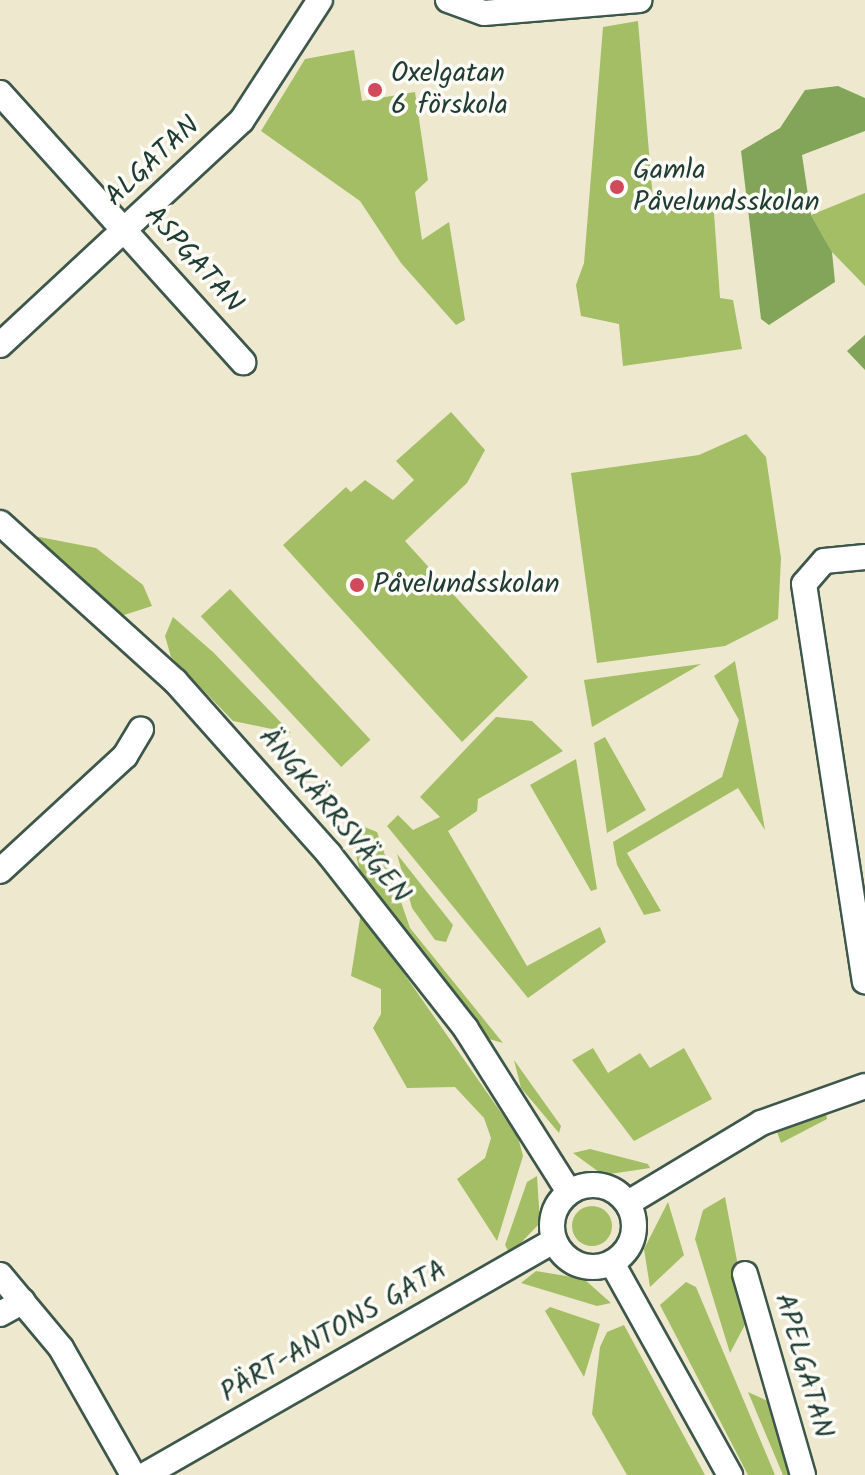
<!DOCTYPE html>
<html>
<head>
<meta charset="utf-8">
<style>
	body { margin:0 }
	#map { position:relative; width:865px; height:1475px; overflow:hidden; background:#eee9ce; font-family:Kalam,sans-serif }
	div>[style] { position:absolute }
	.green>* { inset:0; background:#a3be64; transform-origin:0 0 }
	.round { border-radius:50% }
	.forest>* { inset:0; background:#82a55a }
	.roads { filter:drop-shadow(2px 0 #3e574b) drop-shadow(-2px 0 #3e574b) drop-shadow(0 2px #3e574b) drop-shadow(0 -2px #3e574b) }
	.minor>* { height:24px; margin:-12px; padding:0 12px; transform-origin:12px; border-radius:12px; background:#fff }
	.minor>.ring { margin:-12px; padding:0; box-sizing:content-box; background:none; border:24px solid #fff; border-radius:50% }
	.dots>* { width:22px; height:22px; translate:-50% -50%; box-sizing:border-box; border:4px solid #fdfcf7; border-radius:50% }
	span { translate:-50% -50%; white-space:nowrap; text-align:center; line-height:1.15; -webkit-text-stroke:7px #fdfcf7; paint-order:stroke }
	.poi-label { font-size:28px; color:#1f3d34 }
	.left { translate:0 -50%; text-align:left }
	.street-label { font-size:28px; color:#1f3d34 }
</style>
</head>
<body>
<div id="map">
	<div class="green">
		<div style="clip-path:polygon(638px 21px,653px 200px,713px 199px,720px 298px,733px 300px,742px 349px,623px 366px,619px 324px,581px 316px,576px 285px,584px 263px,603px 27px)"></div>
		<div style="clip-path:polygon(354px 50px,362px 101px,415px 92px,428px 180px,415px 192px,422px 240px,449px 222px,465px 320px,456px 325px,401px 263px,360px 201px,261px 131px,305px 59px)"></div>
		<div style="clip-path:polygon(865px 193px,865px 286px,832px 252px,811px 215px)"></div>
		<div style="clip-path:polygon(451px 412px,485px 450px,467px 483px,405px 541px,528px 677px,462px 742px,283px 545px,346px 487px,351px 492px,365px 480px,393px 500px,414px 480px,396px 461px)"></div>
		<div style="clip-path:polygon(746px 434px,766px 457px,781px 558px,778px 619px,725px 646px,597px 663px,571px 473px,699px 455px)"></div>
		<div style="clip-path:polygon(29px 535px,96px 548px,143px 585px,152px 606px,124px 615px)"></div>
		<div style="left:230px;top:589px;width:206px;height:40px;rotate:47deg"></div>
		<div style="clip-path:polygon(173px 617px,214px 653px,291px 733px,233px 721px,171px 657px,165px 636px)"></div>
		<div style="clip-path:polygon(735px 661px,765px 830px,738px 788px,627px 853px,661px 911px,644px 915px,617px 865px,613px 842px,722px 777px,739px 720px,714px 676px)"></div>
		<div style="clip-path:polygon(701px 664px,592px 727px,584px 680px)"></div>
		<div style="clip-path:polygon(496px 717px,532px 721px,563px 751px,478px 799px,477px 811px,448px 831px,527px 966px,600px 927px,606px 942px,528px 998px,387px 826px,398px 815px,413px 830px,440px 817px,420px 797px)"></div>
		<div style="clip-path:polygon(605px 737px,646px 810px,607px 833px,594px 743px)"></div>
		<div style="clip-path:polygon(576px 759px,597px 889px,591px 891px,530px 785px)"></div>
		<div style="clip-path:polygon(362px 826px,377px 832px,410px 928px,503px 1043px,482px 1037px,360px 872px,351px 834px)"></div>
		<div style="clip-path:polygon(397px 854px,453px 925px,446px 942px,435px 940px,412px 908px)"></div>
		<div style="clip-path:polygon(361px 912px,518px 1137px,523px 1156px,497px 1241px,457px 1179px,485px 1158px,491px 1138px,484px 1118px,455px 1087px,407px 1088px,373px 1028px,381px 1014px,381px 989px,351px 976px)"></div>
		<div style="clip-path:polygon(593px 1048px,608px 1073px,640px 1053px,650px 1068px,684px 1048px,712px 1099px,634px 1141px,572px 1060px)"></div>
		<div style="clip-path:polygon(514px 1060px,561px 1126px,559px 1133px,521px 1088px)"></div>
		<div style="clip-path:polygon(826px 1113px,827px 1119px,781px 1143px,776px 1129px)"></div>
		<div style="clip-path:polygon(590px 1149px,648px 1164px,650px 1168px,603px 1175px,573px 1153px)"></div>
		<div style="clip-path:polygon(537px 1176px,540px 1223px,510px 1254px,505px 1245px,527px 1182px)"></div>
		<div style="clip-path:polygon(725px 1197px,748px 1319px,730px 1353px,695px 1239px,703px 1210px)"></div>
		<div style="clip-path:polygon(668px 1202px,684px 1255px,650px 1287px,644px 1249px)"></div>
		<div class="round" style="left:572px;top:1206px;width:40px;height:40px"></div>
		<div style="clip-path:polygon(536px 1271px,584px 1279px,611px 1303px,597px 1306px,521px 1283px)"></div>
		<div style="clip-path:polygon(686px 1282px,696px 1287px,775px 1475px,748px 1475px,660px 1305px)"></div>
		<div style="clip-path:polygon(550px 1307px,600px 1324px,584px 1377px,545px 1311px)"></div>
		<div style="clip-path:polygon(624px 1325px,705px 1475px,627px 1475px,592px 1414px,600px 1347px,607px 1332px)"></div>
		<div style="clip-path:polygon(748px 1392px,772px 1403px,795px 1475px,783px 1475px)"></div>
	</div>
	<div class="forest">
		<div style="clip-path:polygon(838px 86px,865px 98px,865px 131px,802px 155px,811px 215px,832px 252px,835px 282px,769px 325px,761px 319px,741px 151px,780px 128px,805px 90px)"></div>
		<div style="clip-path:polygon(865px 335px,865px 370px,847px 351px)"></div>
	</div>
	<div class="roads">
		<div class="minor">
			<div style="left:448px;top:0;width:38px;rotate:20deg"></div>
			<div style="left:484px;top:13px;width:156px;rotate:-4.8deg"></div>
			<div style="left:0;top:93px;width:363px;rotate:47.9deg"></div>
			<div style="left:0;top:345px;width:330px;rotate:-42.9deg"></div>
			<div style="left:242px;top:120px;width:143px;rotate:-57deg"></div>
			<div style="left:0;top:523px;width:236px;rotate:42.1deg"></div>
			<div style="left:175px;top:681px;width:232px;rotate:48.3deg"></div>
			<div style="left:329px;top:854px;width:222px;rotate:51.9deg"></div>
			<div style="left:466px;top:1029px;width:193px;rotate:57.7deg"></div>
			<div style="left:865px;top:557px;width:41px;rotate:174.4deg"></div>
			<div style="left:824px;top:561px;width:30px;rotate:131deg"></div>
			<div style="left:804px;top:584px;width:402px;rotate:81.3deg"></div>
			<div style="left:0;top:871px;width:170px;rotate:-42.6deg"></div>
			<div style="left:125px;top:756px;width:31px;rotate:-59deg"></div>
			<div class="ring" style="left:552px;top:1185px;width:58px;height:58px"></div>
			<div style="left:628px;top:1203px;width:155px;rotate:-31deg"></div>
			<div style="left:761px;top:1123px;width:110px;rotate:-19.6deg"></div>
			<div style="left:612px;top:1263px;width:243px;rotate:60.9deg"></div>
			<div style="left:745px;top:1274px;width:209px;rotate:73.9deg"></div>
			<div style="left:0;top:1275px;width:95px;rotate:50.1deg"></div>
			<div style="left:61px;top:1348px;width:146px;rotate:60.4deg"></div>
			<div style="left:0;top:1314px;width:26px;rotate:-29deg"></div>
			<div style="left:145px;top:1475px;width:471px;rotate:-29.8deg"></div>
		</div>
	</div>
	<div class="dots">
		<div style="left:375px;top:90px;background:#d1495b"></div>
		<div style="left:617px;top:187px;background:#d1495b"></div>
		<div style="left:357px;top:585px;background:#d1495b"></div>
	</div>
	<div class="poi-label">
		<span class="left" style="left:391px;top:90px">Oxelgatan<br>6 förskola</span>
		<span class="left" style="left:633px;top:187px">Gamla<br>Påvelundsskolan</span>
		<span class="left" style="left:373px;top:585px">Påvelundsskolan</span>
	</div>
	<div class="street-label">
		<span style="left:153px;top:162px;rotate:-43deg">ALGATAN</span>
		<span style="left:193px;top:260px;rotate:48deg">ASPGATAN</span>
		<span style="left:334px;top:816px;rotate:50deg">ÄNGKÄRRSVÄGEN</span>
		<span style="left:334px;top:1332px;rotate:-30deg">PÄRT-ANTONS GATA</span>
		<span style="left:803px;top:1366px;rotate:74deg">APELGATAN</span>
	</div>
</div>
</body>
</html>
